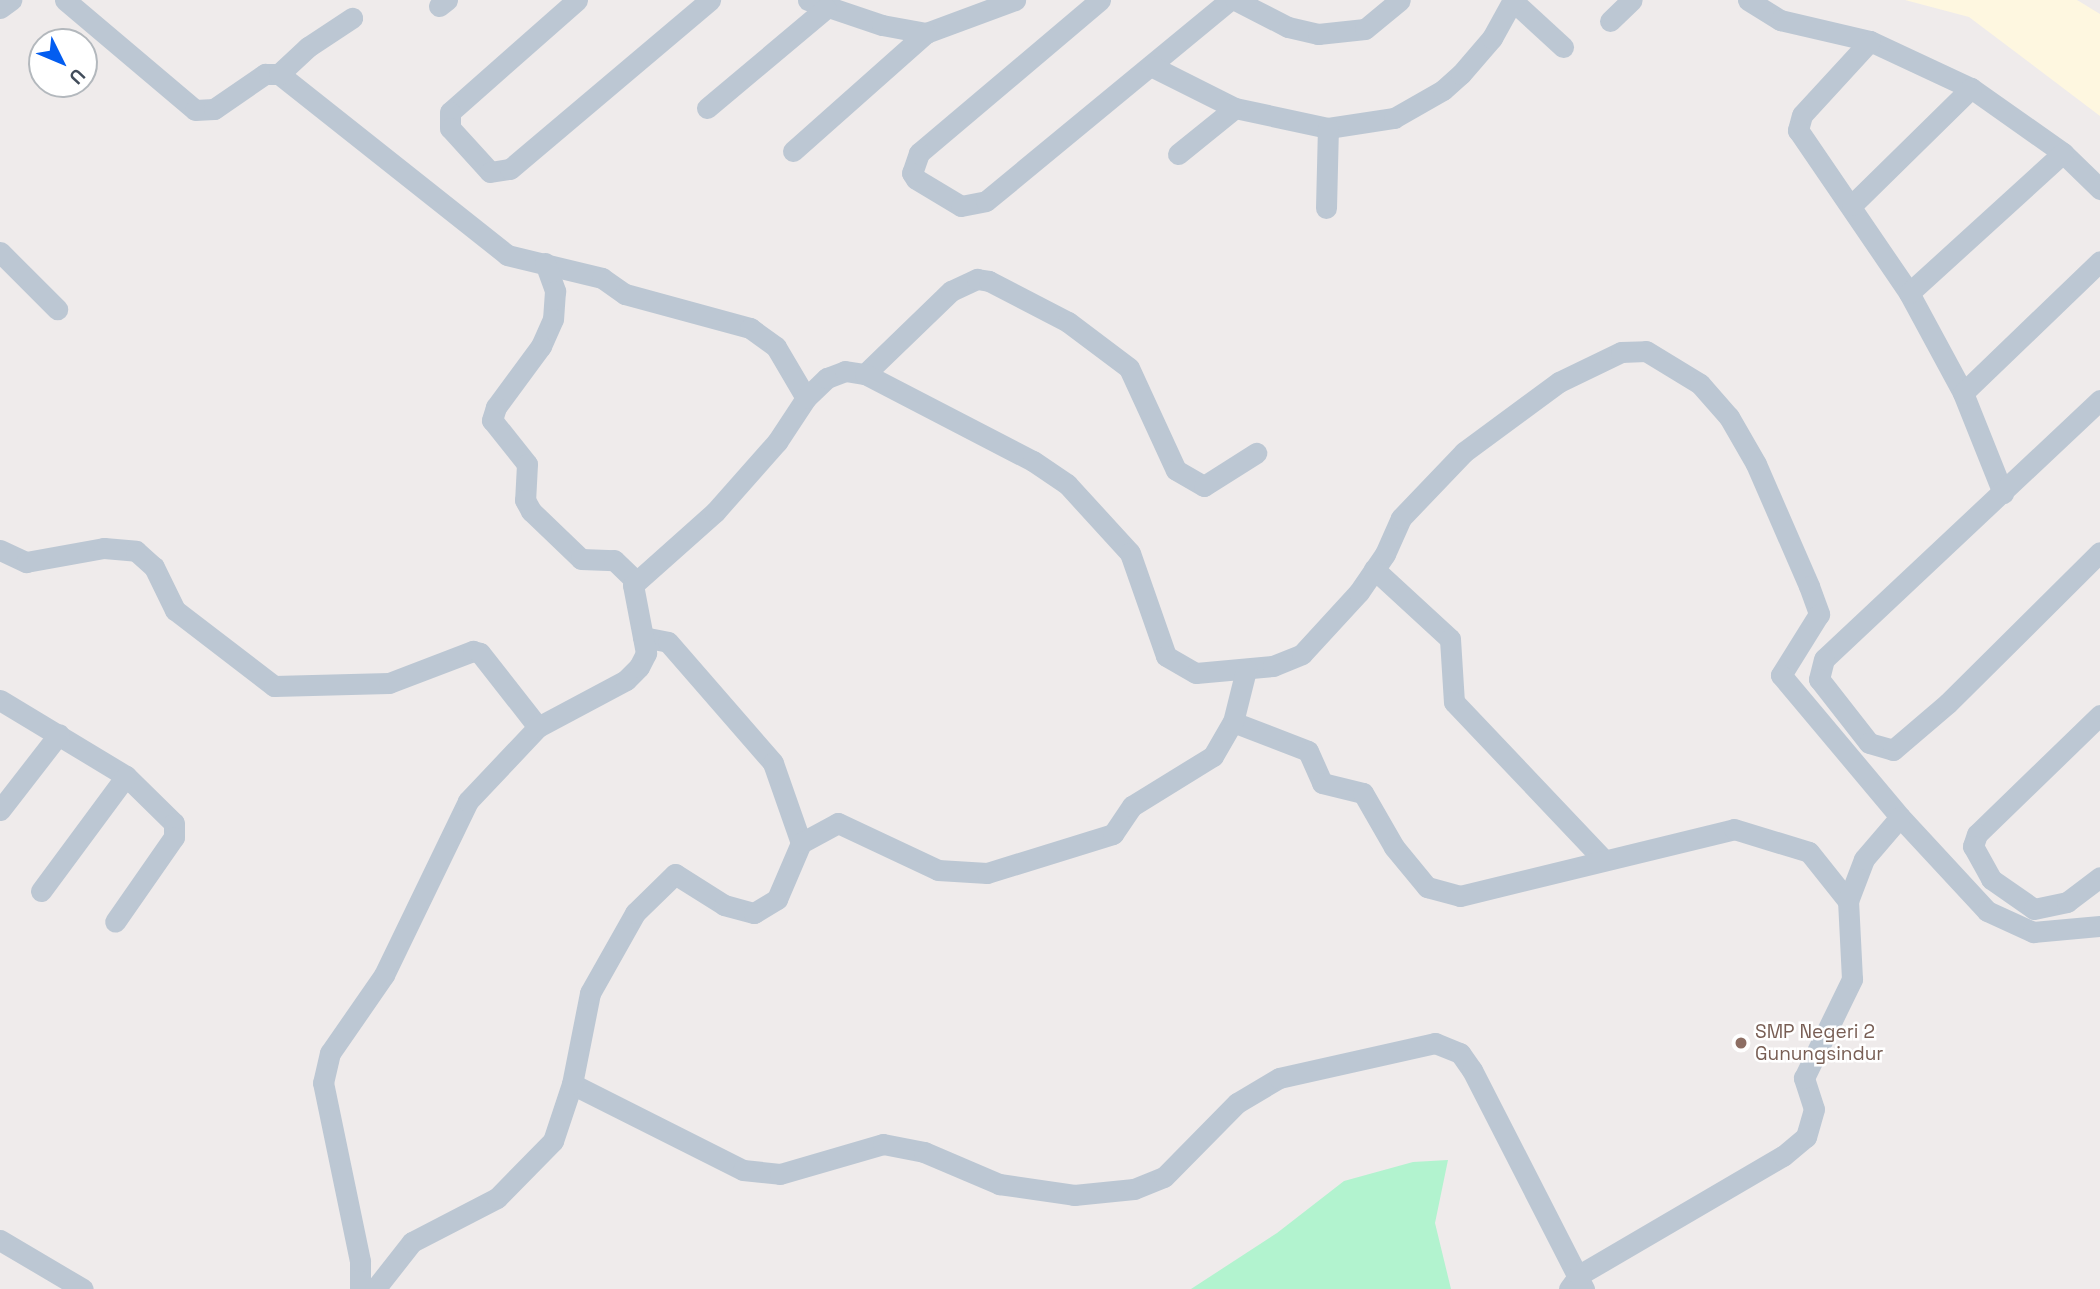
<!DOCTYPE html>
<html>
<head>
<meta charset="utf-8">
<style>
	body { margin:0 }
	#map { position:relative; width:2100px; height:1289px; overflow:hidden; background:#efebeb; font-family:"Space Grotesk",sans-serif }
	div>[style] { position:absolute }
	.commercial>* { inset:0; background:#fef7e0 }
	.green>* { inset:0; background:#b2f3cf }
	.minor>* { height:21px; margin:-10.5px; padding:0 10.5px; transform-origin:10.5px; border-radius:10.5px; background:#bcc7d3 }
	.dots>* { width:19px; height:19px; translate:-50% -50%; box-sizing:border-box; border:4px solid #fff; border-radius:50% }
	span { translate:-50% -50%; white-space:nowrap; text-align:center; line-height:1.15; -webkit-text-stroke:5px #fff; paint-order:stroke }
	.education-label { font-size:19px; color:#785e54 }
	.left { translate:0 -50%; text-align:left }
	.north { position:absolute; left:28px; top:28px; width:70px; height:70px; box-sizing:border-box; background:#fff; border:2px solid #b3b8bd; border-radius:50%; rotate:133deg; font-size:19px; font-weight:700; line-height:28px; text-align:center; color:#424d5b }
	.north::after { content:''; display:block; margin:auto; width:24px; height:32px; background:#035df0; clip-path:polygon(50% 0,100% 100%,50% 72%,0 100%) }
</style>
</head>
<body>
<div id="map">
	<div class="commercial">
		<div style="clip-path:polygon(1905px 0,2077px 0,2100px 14px,2100px 116px,1969px 17px)"></div>
	</div>
	<div class="green">
		<div style="clip-path:polygon(1448px 1160px,1435px 1223px,1451px 1289px,1191px 1289px,1277px 1233px,1344px 1181px,1413px 1162px)"></div>
	</div>
	<div class="minor">
		<div style="left:65px;top:0;width:170px;rotate:40.2deg"></div>
		<div style="left:195px;top:110px;width:19px;rotate:-3deg"></div>
		<div style="left:214px;top:109px;width:62px;rotate:-34.5deg"></div>
		<div style="left:265px;top:74px;width:14px"></div>
		<div style="left:279px;top:74px;width:291px;rotate:38.4deg"></div>
		<div style="left:507px;top:255px;width:98px;rotate:13.6deg"></div>
		<div style="left:602px;top:278px;width:28px;rotate:35deg"></div>
		<div style="left:625px;top:294px;width:130px;rotate:15.2deg"></div>
		<div style="left:750px;top:328px;width:32px;rotate:36deg"></div>
		<div style="left:776px;top:347px;width:59px;rotate:59.5deg"></div>
		<div style="left:577px;top:0;width:169px;rotate:138.6deg"></div>
		<div style="left:450px;top:112px;width:16px;rotate:90deg"></div>
		<div style="left:450px;top:128px;width:59px;rotate:47.7deg"></div>
		<div style="left:490px;top:172px;width:20px;rotate:-9deg"></div>
		<div style="left:510px;top:169px;width:262px;rotate:-40.2deg"></div>
		<div style="left:808px;top:0;width:78px;rotate:18.7deg"></div>
		<div style="left:882px;top:25px;width:45px;rotate:10.3deg"></div>
		<div style="left:926px;top:33px;width:95px;rotate:-20.3deg"></div>
		<div style="left:1100px;top:0;width:237px;rotate:139.8deg"></div>
		<div style="left:919px;top:153px;width:21px;rotate:109deg"></div>
		<div style="left:912px;top:173px;width:7px;rotate:56deg"></div>
		<div style="left:916px;top:179px;width:52px;rotate:31deg"></div>
		<div style="left:961px;top:206px;width:25px;rotate:-11deg"></div>
		<div style="left:986px;top:201px;width:316px;rotate:-39.5deg"></div>
		<div style="left:1235px;top:0;width:59px;rotate:27deg"></div>
		<div style="left:1288px;top:27px;width:31px;rotate:13deg"></div>
		<div style="left:1318px;top:34px;width:47px;rotate:-6.1deg"></div>
		<div style="left:1365px;top:29px;width:45px;rotate:-39.6deg"></div>
		<div style="left:1748px;top:0;width:38px;rotate:32deg"></div>
		<div style="left:1780px;top:20px;width:92px;rotate:13.1deg"></div>
		<div style="left:1870px;top:41px;width:111px;rotate:25deg"></div>
		<div style="left:1971px;top:88px;width:113px;rotate:35.2deg"></div>
		<div style="left:2063px;top:153px;width:52px;rotate:44.2deg"></div>
		<div style="left:1513px;top:1px;width:68px;rotate:42.6deg"></div>
		<div style="left:439px;top:6px;width:10px;rotate:-37deg"></div>
		<div style="left:0;top:8px;width:14px;rotate:-36deg"></div>
		<div style="left:1610px;top:21px;width:30px;rotate:-44deg"></div>
		<div style="left:1870px;top:41px;width:100px;rotate:132.6deg"></div>
		<div style="left:1802px;top:115px;width:16px;rotate:105deg"></div>
		<div style="left:1798px;top:130px;width:197px;rotate:55.7deg"></div>
		<div style="left:1909px;top:293px;width:114px;rotate:61.6deg"></div>
		<div style="left:1963px;top:393px;width:108px;rotate:68.2deg"></div>
		<div style="left:1151px;top:66px;width:94px;rotate:26.6deg"></div>
		<div style="left:1235px;top:108px;width:95px;rotate:12.1deg"></div>
		<div style="left:1328px;top:128px;width:67px;rotate:-8.6deg"></div>
		<div style="left:1394px;top:118px;width:56px;rotate:-29.7deg"></div>
		<div style="left:1443px;top:90px;width:24px;rotate:-42deg"></div>
		<div style="left:1461px;top:74px;width:48px;rotate:-49.3deg"></div>
		<div style="left:1492px;top:38px;width:43px;rotate:-61.1deg"></div>
		<div style="left:279px;top:74px;width:40px;rotate:-43deg"></div>
		<div style="left:308px;top:47px;width:53px;rotate:-33.4deg"></div>
		<div style="left:707px;top:108px;width:155px;rotate:-40deg"></div>
		<div style="left:793px;top:151px;width:178px;rotate:-41.6deg"></div>
		<div style="left:1178px;top:154px;width:73px;rotate:-38.9deg"></div>
		<div style="left:1852px;top:205px;width:167px;rotate:-44.5deg"></div>
		<div style="left:1326px;top:208px;width:80px;rotate:-88.6deg"></div>
		<div style="left:0;top:252px;width:81px;rotate:45deg"></div>
		<div style="left:545px;top:263px;width:30px;rotate:70deg"></div>
		<div style="left:555px;top:291px;width:28px;rotate:94deg"></div>
		<div style="left:553px;top:319px;width:30px;rotate:114deg"></div>
		<div style="left:541px;top:346px;width:76px;rotate:126.4deg"></div>
		<div style="left:496px;top:407px;width:14px;rotate:107deg"></div>
		<div style="left:492px;top:420px;width:56px;rotate:51.5deg"></div>
		<div style="left:527px;top:464px;width:36px;rotate:93deg"></div>
		<div style="left:525px;top:500px;width:13px;rotate:61deg"></div>
		<div style="left:531px;top:511px;width:69px;rotate:43.8deg"></div>
		<div style="left:581px;top:559px;width:33px;rotate:2deg"></div>
		<div style="left:614px;top:560px;width:30px;rotate:44deg"></div>
		<div style="left:1909px;top:293px;width:208px;rotate:-42.3deg"></div>
		<div style="left:865px;top:374px;width:120px;rotate:-44deg"></div>
		<div style="left:951px;top:291px;width:29px;rotate:-25deg"></div>
		<div style="left:977px;top:279px;width:12px;rotate:9deg"></div>
		<div style="left:989px;top:281px;width:89px;rotate:27.4deg"></div>
		<div style="left:1068px;top:322px;width:76px;rotate:37deg"></div>
		<div style="left:1129px;top:368px;width:112px;rotate:65.3deg"></div>
		<div style="left:1176px;top:470px;width:32px;rotate:30deg"></div>
		<div style="left:1204px;top:486px;width:62px;rotate:-32.4deg"></div>
		<div style="left:1963px;top:393px;width:190px;rotate:-43.9deg"></div>
		<div style="left:2100px;top:400px;width:378px;rotate:136.8deg"></div>
		<div style="left:1824px;top:659px;width:21px;rotate:104deg"></div>
		<div style="left:1819px;top:679px;width:81px;rotate:52deg"></div>
		<div style="left:1869px;top:743px;width:25px;rotate:16deg"></div>
		<div style="left:1893px;top:750px;width:72px;rotate:-40.5deg"></div>
		<div style="left:1948px;top:703px;width:214px;rotate:-44.8deg"></div>
		<div style="left:0;top:550px;width:29px;rotate:25deg"></div>
		<div style="left:26px;top:562px;width:79px;rotate:-10.2deg"></div>
		<div style="left:104px;top:548px;width:32px;rotate:5deg"></div>
		<div style="left:136px;top:551px;width:24px;rotate:42deg"></div>
		<div style="left:154px;top:567px;width:48px;rotate:64deg"></div>
		<div style="left:175px;top:610px;width:125px;rotate:37.5deg"></div>
		<div style="left:274px;top:686px;width:115px;rotate:-1.5deg"></div>
		<div style="left:389px;top:683px;width:90px;rotate:-20.9deg"></div>
		<div style="left:473px;top:651px;width:7px;rotate:16deg"></div>
		<div style="left:480px;top:653px;width:94px;rotate:51.9deg"></div>
		<div style="left:1374px;top:569px;width:103px;rotate:42.6deg"></div>
		<div style="left:1450px;top:639px;width:63px;rotate:86.4deg"></div>
		<div style="left:1454px;top:702px;width:216px;rotate:46.5deg"></div>
		<div style="left:643px;top:637px;width:25px;rotate:11deg"></div>
		<div style="left:668px;top:642px;width:160px;rotate:49deg"></div>
		<div style="left:773px;top:763px;width:85px;rotate:70.7deg"></div>
		<div style="left:0;top:700px;width:147px;rotate:31.1deg"></div>
		<div style="left:126px;top:776px;width:67px;rotate:44.4deg"></div>
		<div style="left:174px;top:823px;width:14px;rotate:90deg"></div>
		<div style="left:174px;top:837px;width:103px;rotate:124.8deg"></div>
		<div style="left:2100px;top:715px;width:171px;rotate:135.9deg"></div>
		<div style="left:1977px;top:834px;width:13px;rotate:108deg"></div>
		<div style="left:1973px;top:846px;width:38px;rotate:61deg"></div>
		<div style="left:1991px;top:879px;width:52px;rotate:34.9deg"></div>
		<div style="left:2034px;top:909px;width:34px;rotate:-12deg"></div>
		<div style="left:2067px;top:902px;width:41px;rotate:-37.1deg"></div>
		<div style="left:1233px;top:722px;width:80px;rotate:21.1deg"></div>
		<div style="left:1308px;top:751px;width:35px;rotate:66deg"></div>
		<div style="left:1322px;top:783px;width:42px;rotate:13.7deg"></div>
		<div style="left:1363px;top:793px;width:62px;rotate:60.1deg"></div>
		<div style="left:1394px;top:847px;width:52px;rotate:50.5deg"></div>
		<div style="left:1427px;top:887px;width:34px;rotate:15deg"></div>
		<div style="left:1460px;top:896px;width:282px;rotate:-13.7deg"></div>
		<div style="left:1734px;top:829px;width:78px;rotate:17deg"></div>
		<div style="left:1809px;top:852px;width:63px;rotate:51.5deg"></div>
		<div style="left:0;top:810px;width:96px;rotate:-52.2deg"></div>
		<div style="left:41px;top:891px;width:143px;rotate:-53.5deg"></div>
		<div style="left:572px;top:1084px;width:191px;rotate:26.7deg"></div>
		<div style="left:743px;top:1170px;width:37px;rotate:6deg"></div>
		<div style="left:780px;top:1174px;width:107px;rotate:-16.2deg"></div>
		<div style="left:883px;top:1144px;width:42px;rotate:11deg"></div>
		<div style="left:924px;top:1152px;width:82px;rotate:23.1deg"></div>
		<div style="left:999px;top:1184px;width:76px;rotate:8.3deg"></div>
		<div style="left:1074px;top:1195px;width:60px;rotate:-5.7deg"></div>
		<div style="left:1134px;top:1189px;width:32px;rotate:-22deg"></div>
		<div style="left:1164px;top:1177px;width:104px;rotate:-45.4deg"></div>
		<div style="left:1237px;top:1103px;width:49px;rotate:-30.8deg"></div>
		<div style="left:1279px;top:1078px;width:160px;rotate:-12.6deg"></div>
		<div style="left:1435px;top:1043px;width:27px;rotate:22deg"></div>
		<div style="left:1460px;top:1053px;width:21px;rotate:55deg"></div>
		<div style="left:1472px;top:1070px;width:246px;rotate:62.9deg"></div>
		<div style="left:0;top:1240px;width:96px;rotate:30.6deg"></div>
		<div style="left:360px;top:1289px;width:28px;rotate:-90deg"></div>
		<div style="left:360px;top:1261px;width:182px;rotate:-101.7deg"></div>
		<div style="left:323px;top:1083px;width:31px;rotate:-77deg"></div>
		<div style="left:330px;top:1053px;width:95px;rotate:-55.3deg"></div>
		<div style="left:384px;top:975px;width:193px;rotate:-64.2deg"></div>
		<div style="left:468px;top:801px;width:102px;rotate:-46.6deg"></div>
		<div style="left:538px;top:727px;width:100px;rotate:-28.1deg"></div>
		<div style="left:626px;top:680px;width:18px;rotate:-45deg"></div>
		<div style="left:639px;top:667px;width:16px;rotate:-63deg"></div>
		<div style="left:646px;top:653px;width:69px;rotate:-100.8deg"></div>
		<div style="left:633px;top:585px;width:110px;rotate:-41.7deg"></div>
		<div style="left:715px;top:512px;width:94px;rotate:-48.5deg"></div>
		<div style="left:777px;top:442px;width:53px;rotate:-56.6deg"></div>
		<div style="left:806px;top:398px;width:29px;rotate:-44deg"></div>
		<div style="left:827px;top:378px;width:19px;rotate:-21deg"></div>
		<div style="left:845px;top:371px;width:20px;rotate:9deg"></div>
		<div style="left:865px;top:374px;width:189px;rotate:27.4deg"></div>
		<div style="left:1033px;top:461px;width:41px;rotate:34.1deg"></div>
		<div style="left:1067px;top:484px;width:93px;rotate:47.6deg"></div>
		<div style="left:1130px;top:553px;width:109px;rotate:70.7deg"></div>
		<div style="left:1166px;top:656px;width:34px;rotate:30deg"></div>
		<div style="left:1196px;top:673px;width:77px;rotate:-5.2deg"></div>
		<div style="left:1273px;top:666px;width:31px;rotate:-22deg"></div>
		<div style="left:1302px;top:654px;width:84px;rotate:-47.4deg"></div>
		<div style="left:1359px;top:592px;width:46px;rotate:-55.6deg"></div>
		<div style="left:1385px;top:554px;width:39px;rotate:-66deg"></div>
		<div style="left:1401px;top:518px;width:91px;rotate:-46.3deg"></div>
		<div style="left:1464px;top:452px;width:118px;rotate:-36.4deg"></div>
		<div style="left:1559px;top:382px;width:69px;rotate:-25.8deg"></div>
		<div style="left:1621px;top:352px;width:25px;rotate:-2deg"></div>
		<div style="left:1646px;top:351px;width:63px;rotate:31.4deg"></div>
		<div style="left:1700px;top:384px;width:44px;rotate:48.7deg"></div>
		<div style="left:1729px;top:417px;width:54px;rotate:60.1deg"></div>
		<div style="left:1756px;top:464px;width:133px;rotate:66.5deg"></div>
		<div style="left:1809px;top:586px;width:30px;rotate:70deg"></div>
		<div style="left:1819px;top:614px;width:72px;rotate:121.9deg"></div>
		<div style="left:1781px;top:675px;width:185px;rotate:50deg"></div>
		<div style="left:1900px;top:817px;width:128px;rotate:47.2deg"></div>
		<div style="left:1987px;top:911px;width:51px;rotate:24.5deg"></div>
		<div style="left:2033px;top:932px;width:67px;rotate:-5.1deg"></div>
		<div style="left:375px;top:1289px;width:60px;rotate:-51.8deg"></div>
		<div style="left:412px;top:1242px;width:96px;rotate:-27.4deg"></div>
		<div style="left:497px;top:1198px;width:80px;rotate:-45.5deg"></div>
		<div style="left:553px;top:1141px;width:60px;rotate:-71.6deg"></div>
		<div style="left:572px;top:1084px;width:93px;rotate:-78.8deg"></div>
		<div style="left:590px;top:993px;width:92px;rotate:-60.6deg"></div>
		<div style="left:635px;top:913px;width:56px;rotate:-44.3deg"></div>
		<div style="left:675px;top:874px;width:58px;rotate:32.3deg"></div>
		<div style="left:724px;top:905px;width:31px;rotate:15deg"></div>
		<div style="left:754px;top:913px;width:27px;rotate:-31deg"></div>
		<div style="left:777px;top:899px;width:61px;rotate:-66.8deg"></div>
		<div style="left:801px;top:843px;width:42px;rotate:-28.4deg"></div>
		<div style="left:838px;top:823px;width:110px;rotate:25.2deg"></div>
		<div style="left:938px;top:870px;width:49px;rotate:3.5deg"></div>
		<div style="left:987px;top:873px;width:132px;rotate:-17.2deg"></div>
		<div style="left:1113px;top:834px;width:34px;rotate:-56deg"></div>
		<div style="left:1132px;top:806px;width:95px;rotate:-31.7deg"></div>
		<div style="left:1213px;top:756px;width:39px;rotate:-60deg"></div>
		<div style="left:1233px;top:722px;width:54px;rotate:-76deg"></div>
		<div style="left:1569px;top:1289px;width:17px;rotate:-54deg"></div>
		<div style="left:1579px;top:1275px;width:236px;rotate:-30.3deg"></div>
		<div style="left:1783px;top:1156px;width:30px;rotate:-40deg"></div>
		<div style="left:1806px;top:1137px;width:29px;rotate:-74deg"></div>
		<div style="left:1814px;top:1109px;width:33px;rotate:-108deg"></div>
		<div style="left:1804px;top:1078px;width:110px;rotate:-64.1deg"></div>
		<div style="left:1852px;top:979px;width:78px;rotate:-92.9deg"></div>
		<div style="left:1848px;top:901px;width:45px;rotate:-69.1deg"></div>
		<div style="left:1864px;top:859px;width:55px;rotate:-49.4deg"></div>
	</div>
	<div class="dots">
		<div style="left:1741px;top:1043px;background:#8d6e63"></div>
	</div>
	<div class="education-label">
		<span class="left" style="left:1755px;top:1043px">SMP Negeri 2<br>Gunungsindur</span>
	</div>
	<div class="north">U</div>
</div>
</body>
</html>
